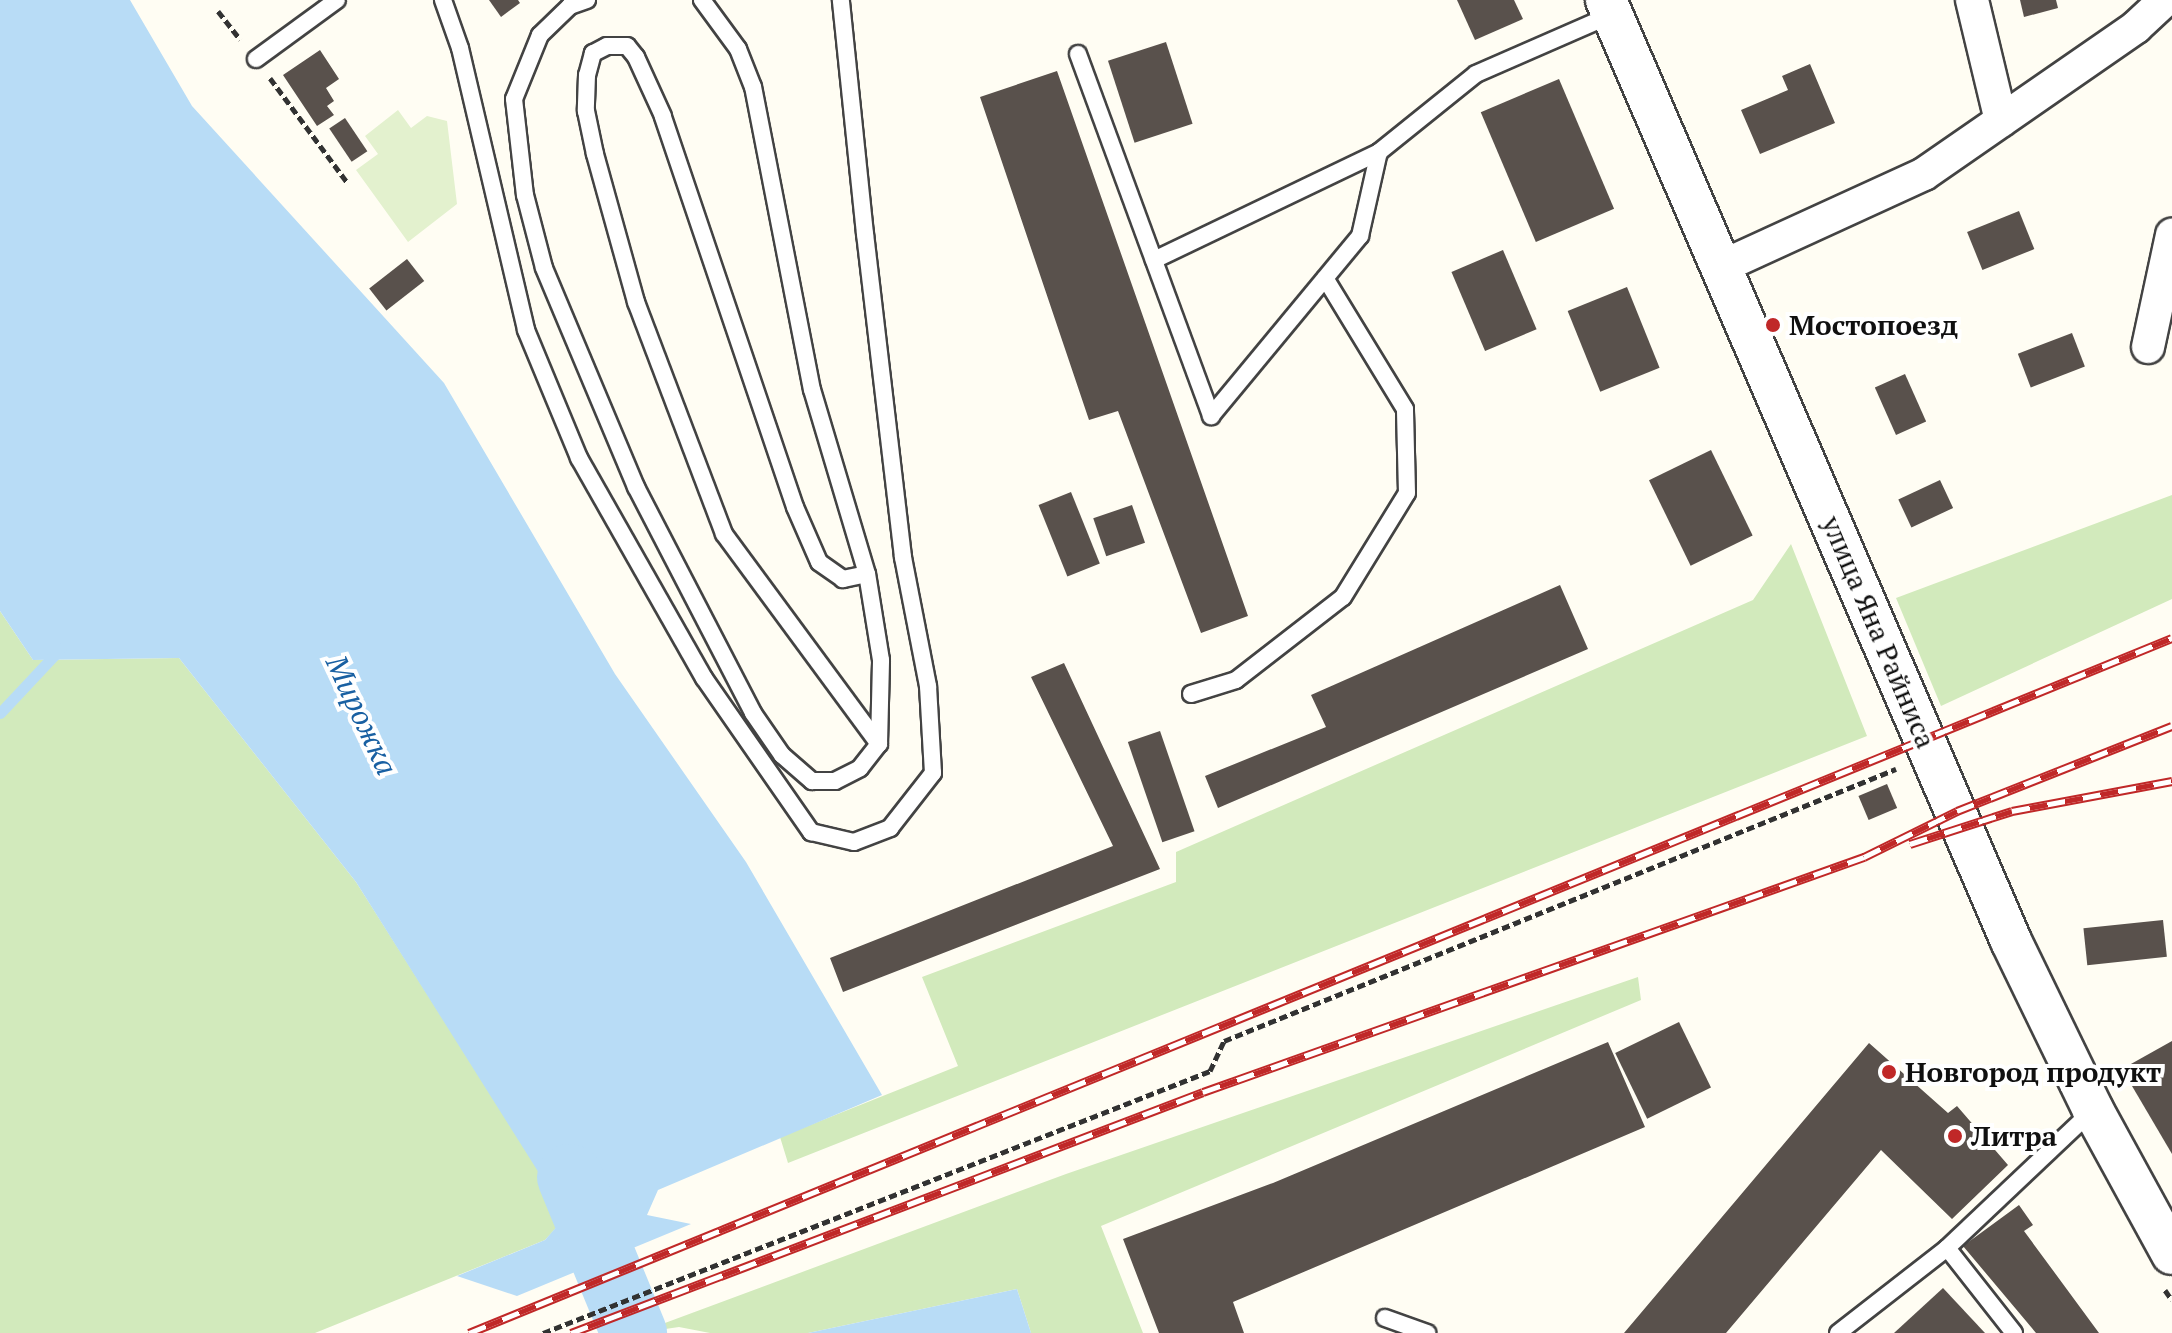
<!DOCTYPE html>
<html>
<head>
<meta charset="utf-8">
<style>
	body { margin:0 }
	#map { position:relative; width:2172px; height:1333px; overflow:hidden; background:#fffdf3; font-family:"PT Serif",serif }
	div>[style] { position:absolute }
	.green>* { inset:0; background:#d2eabc }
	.pitch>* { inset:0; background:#e3f1ce }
	.water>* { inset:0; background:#b8dcf6 }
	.stream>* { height:11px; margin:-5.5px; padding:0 5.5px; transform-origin:5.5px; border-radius:5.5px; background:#b8dcf6 }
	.river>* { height:66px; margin:-33px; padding:0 33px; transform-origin:33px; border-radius:33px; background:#b8dcf6 }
	.building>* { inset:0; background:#59514c; transform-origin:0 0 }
	.path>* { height:5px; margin-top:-2.5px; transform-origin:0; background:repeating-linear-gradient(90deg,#323232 0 8px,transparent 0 12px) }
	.roads { filter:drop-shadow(2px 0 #434343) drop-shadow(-2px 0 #434343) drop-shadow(0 2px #434343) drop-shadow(0 -2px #434343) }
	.service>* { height:16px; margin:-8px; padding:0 8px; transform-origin:8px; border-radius:8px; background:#fff }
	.minor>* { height:32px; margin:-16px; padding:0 16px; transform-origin:16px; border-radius:16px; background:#fff }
	.tertiary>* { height:40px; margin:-20px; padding:0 20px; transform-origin:20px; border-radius:20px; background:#fff }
	.rail>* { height:9px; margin-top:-4.5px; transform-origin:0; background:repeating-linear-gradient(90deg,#fff 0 18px,#c02828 0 36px); box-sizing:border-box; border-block:2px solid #c02828 }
	.dots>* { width:22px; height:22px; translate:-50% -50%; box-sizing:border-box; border:4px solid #fff; border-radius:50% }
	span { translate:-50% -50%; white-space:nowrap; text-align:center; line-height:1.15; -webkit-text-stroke:8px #fff; paint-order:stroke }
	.poi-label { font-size:28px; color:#101010; font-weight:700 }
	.left { translate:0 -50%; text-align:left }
	.street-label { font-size:28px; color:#101010 }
	.water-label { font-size:30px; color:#1960a2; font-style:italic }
</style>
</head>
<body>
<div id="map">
	<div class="green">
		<div style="clip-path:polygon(2172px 495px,2172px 599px,1941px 706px,1896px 598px)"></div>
		<div style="clip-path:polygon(1791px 544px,1867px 736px,788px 1163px,780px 1137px,958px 1066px,922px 977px,1176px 882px,1176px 852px,1753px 600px)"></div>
		<div style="clip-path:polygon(0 611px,33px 660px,179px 658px,356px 882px,552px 1191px,566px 1217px,545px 1240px,315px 1333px,0 1333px)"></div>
		<div style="clip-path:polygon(1638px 977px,1641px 1000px,1101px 1226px,1143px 1333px,1031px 1333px,1017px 1289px,808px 1333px,710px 1333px,679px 1327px,638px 1333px,1066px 1174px)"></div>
	</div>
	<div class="pitch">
		<div style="clip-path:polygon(398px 110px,411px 128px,427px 116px,447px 121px,457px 204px,408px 242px,356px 170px,378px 154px,365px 136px)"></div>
	</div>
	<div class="water">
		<div style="clip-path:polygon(0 0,130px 0,192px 106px,444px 383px,615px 674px,746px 862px,882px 1095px,658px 1190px,647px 1215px,691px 1224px,517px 1296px,457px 1276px,545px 1240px,566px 1216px,356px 882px,179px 658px,33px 660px,0 611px)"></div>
		<div style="clip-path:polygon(1017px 1289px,1031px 1333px,808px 1333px)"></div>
	</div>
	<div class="stream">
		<div style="left:0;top:713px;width:88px;rotate:-46.8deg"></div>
	</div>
	<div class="river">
		<div style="left:570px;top:1177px;width:169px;rotate:67.7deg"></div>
	</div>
	<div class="building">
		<div style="clip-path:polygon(489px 0,518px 0,520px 3px,501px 17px)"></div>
		<div style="clip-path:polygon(1457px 0,1514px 0,1523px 19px,1475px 40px)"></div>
		<div style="clip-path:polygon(2020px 0,2056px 0,2058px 8px,2024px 17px)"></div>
		<div style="left:1166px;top:42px;width:86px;height:61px;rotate:72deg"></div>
		<div style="clip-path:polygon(320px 50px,339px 79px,326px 88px,334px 101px,327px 106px,334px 115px,317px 126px,283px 75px)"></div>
		<div style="clip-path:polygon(1810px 64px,1835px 123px,1760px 154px,1741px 110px,1788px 90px,1782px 76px)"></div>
		<div style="clip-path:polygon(1057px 71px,1248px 616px,1201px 633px,1118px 411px,1089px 420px,980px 97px)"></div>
		<div style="left:1559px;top:79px;width:141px;height:85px;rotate:67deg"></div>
		<div style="left:345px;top:118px;width:40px;height:19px;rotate:56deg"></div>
		<div style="left:2019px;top:211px;width:41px;height:56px;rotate:68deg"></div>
		<div style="left:1503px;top:250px;width:86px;height:56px;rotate:67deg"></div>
		<div style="left:407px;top:259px;width:28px;height:48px;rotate:52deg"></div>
		<div style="left:1627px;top:287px;width:87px;height:64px;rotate:68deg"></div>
		<div style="left:2072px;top:333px;width:36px;height:58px;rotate:69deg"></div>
		<div style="left:1905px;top:374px;width:52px;height:33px;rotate:66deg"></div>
		<div style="left:1711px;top:450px;width:95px;height:69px;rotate:64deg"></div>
		<div style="left:1940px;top:480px;width:31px;height:46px;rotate:65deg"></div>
		<div style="left:1071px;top:492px;width:77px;height:35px;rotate:68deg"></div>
		<div style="left:1132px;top:505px;width:40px;height:41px;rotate:71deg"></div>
		<div style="clip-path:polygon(1560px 585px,1588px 649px,1218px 808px,1205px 776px,1326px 727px,1311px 695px)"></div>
		<div style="clip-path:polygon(1064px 663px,1160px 869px,843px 992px,830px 958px,1113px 846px,1031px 677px)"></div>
		<div style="left:1160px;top:731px;width:106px;height:34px;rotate:71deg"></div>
		<div style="left:1887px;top:784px;width:26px;height:31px;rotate:67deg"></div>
		<div style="left:2163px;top:920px;width:37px;height:80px;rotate:84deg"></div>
		<div style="left:1679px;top:1022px;width:73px;height:71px;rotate:64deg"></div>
		<div style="clip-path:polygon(2172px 1041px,2172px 1154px,2122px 1069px)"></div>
		<div style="clip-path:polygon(1608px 1042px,1645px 1127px,1233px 1302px,1244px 1333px,1159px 1333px,1123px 1239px,1273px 1183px)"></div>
		<div style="clip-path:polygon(1869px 1043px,1948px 1113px,1957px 1106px,2008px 1165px,1952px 1219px,1881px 1150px,1726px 1333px,1624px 1333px)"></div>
		<div style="clip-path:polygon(2019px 1205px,2033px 1225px,2024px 1231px,2099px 1333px,2036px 1333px,1963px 1246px)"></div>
		<div style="clip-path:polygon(1943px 1288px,1985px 1333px,1894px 1333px)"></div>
	</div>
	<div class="path">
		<div style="left:218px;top:11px;width:36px;rotate:52deg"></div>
		<div style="left:270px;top:78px;width:129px;rotate:53.5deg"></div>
		<div style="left:2165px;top:1290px;width:12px;rotate:55deg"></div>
		<div style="left:543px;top:1333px;width:717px;rotate:-21.45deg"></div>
		<div style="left:1210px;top:1071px;width:33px;rotate:-65deg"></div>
		<div style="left:1224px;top:1041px;width:725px;rotate:-22.04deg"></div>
	</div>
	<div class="roads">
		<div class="service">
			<div style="left:443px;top:0;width:51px;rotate:70.5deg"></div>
			<div style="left:460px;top:48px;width:290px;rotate:76.8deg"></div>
			<div style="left:526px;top:330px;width:139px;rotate:67.5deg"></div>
			<div style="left:579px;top:458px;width:253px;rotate:60.4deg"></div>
			<div style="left:704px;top:678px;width:188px;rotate:55.2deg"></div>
			<div style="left:811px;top:832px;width:44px;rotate:13.1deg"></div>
			<div style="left:854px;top:842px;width:39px;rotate:-21deg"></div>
			<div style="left:890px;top:828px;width:70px;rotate:-52deg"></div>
			<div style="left:933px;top:773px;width:87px;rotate:-93.3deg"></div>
			<div style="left:928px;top:686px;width:131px;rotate:-101deg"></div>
			<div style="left:903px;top:557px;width:325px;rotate:-96.7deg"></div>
			<div style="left:865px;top:234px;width:235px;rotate:-95.9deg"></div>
			<div style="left:587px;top:0;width:18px;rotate:161deg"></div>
			<div style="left:570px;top:6px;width:42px;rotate:136deg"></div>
			<div style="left:540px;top:35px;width:69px;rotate:112.1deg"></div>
			<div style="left:514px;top:99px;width:97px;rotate:83.5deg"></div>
			<div style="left:525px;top:195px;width:75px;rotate:75.4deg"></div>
			<div style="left:544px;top:268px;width:238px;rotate:67.2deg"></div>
			<div style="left:636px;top:487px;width:254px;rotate:62.6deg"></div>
			<div style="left:753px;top:713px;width:51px;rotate:55.4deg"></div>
			<div style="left:782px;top:755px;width:40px;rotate:41deg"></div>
			<div style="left:812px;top:781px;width:23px"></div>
			<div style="left:835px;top:781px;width:28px;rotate:-27deg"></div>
			<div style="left:860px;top:768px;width:31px;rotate:-52deg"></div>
			<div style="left:879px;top:744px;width:84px;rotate:-88.6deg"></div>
			<div style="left:881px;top:660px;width:87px;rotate:-99.2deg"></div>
			<div style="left:867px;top:574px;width:192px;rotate:-106.6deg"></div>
			<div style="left:812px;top:390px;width:309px;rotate:-101deg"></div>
			<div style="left:753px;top:87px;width:41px;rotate:-111.5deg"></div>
			<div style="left:738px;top:49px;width:61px;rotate:-126.3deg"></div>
			<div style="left:1078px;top:54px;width:386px;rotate:69.8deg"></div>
			<div style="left:1211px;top:416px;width:234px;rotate:-50.4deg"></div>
			<div style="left:1360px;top:236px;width:86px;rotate:-77.3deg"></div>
			<div style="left:1379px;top:152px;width:124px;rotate:-38.8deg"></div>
			<div style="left:1476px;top:74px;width:147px;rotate:-23.6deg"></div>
			<div style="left:256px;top:59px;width:100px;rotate:-36.1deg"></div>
			<div style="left:1154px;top:260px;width:250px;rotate:-25.6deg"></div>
			<div style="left:867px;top:574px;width:25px;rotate:168deg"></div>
			<div style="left:843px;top:579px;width:29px;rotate:-145deg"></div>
			<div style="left:819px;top:562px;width:60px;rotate:-113.6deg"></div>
			<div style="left:795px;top:507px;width:413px;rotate:-108.7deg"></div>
			<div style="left:663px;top:116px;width:65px;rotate:-114.6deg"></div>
			<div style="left:636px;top:57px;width:14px;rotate:-129deg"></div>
			<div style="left:627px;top:46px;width:20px;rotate:180deg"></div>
			<div style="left:607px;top:46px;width:16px;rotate:153deg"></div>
			<div style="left:593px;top:53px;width:23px;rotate:105deg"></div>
			<div style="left:587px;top:75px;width:36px;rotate:92deg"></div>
			<div style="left:586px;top:111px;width:44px;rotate:78.2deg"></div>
			<div style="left:595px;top:154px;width:154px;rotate:74.5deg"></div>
			<div style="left:636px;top:302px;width:248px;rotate:69.2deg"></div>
			<div style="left:724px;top:534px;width:261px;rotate:53.6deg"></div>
			<div style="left:1191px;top:694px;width:47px;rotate:-17.3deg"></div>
			<div style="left:1236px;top:680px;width:135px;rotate:-37.8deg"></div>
			<div style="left:1343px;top:597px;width:122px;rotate:-58.4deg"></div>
			<div style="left:1407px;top:493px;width:84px;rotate:-91.4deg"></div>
			<div style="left:1405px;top:409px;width:153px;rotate:-121.4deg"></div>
			<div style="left:1385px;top:1318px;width:45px;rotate:19.7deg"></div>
			<div style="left:1838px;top:1333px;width:138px;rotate:-37.9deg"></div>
			<div style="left:2014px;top:1333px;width:108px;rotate:-128.2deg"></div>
			<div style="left:1947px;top:1248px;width:199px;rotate:-43.4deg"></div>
		</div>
		<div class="minor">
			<div style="left:1972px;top:0;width:124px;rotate:76.5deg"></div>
			<div style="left:1721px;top:267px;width:223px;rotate:-24.6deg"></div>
			<div style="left:1924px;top:174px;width:258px;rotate:-34.7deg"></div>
			<div style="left:2136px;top:27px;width:40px;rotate:-43deg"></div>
			<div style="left:2148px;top:347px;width:115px;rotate:-77.9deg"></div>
		</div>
		<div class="tertiary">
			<div style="left:1606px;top:0;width:1024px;rotate:66.71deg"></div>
			<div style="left:2011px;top:941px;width:188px;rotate:64.1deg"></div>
			<div style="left:2093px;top:1110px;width:164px;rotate:61.3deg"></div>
		</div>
	</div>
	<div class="rail">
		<div style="left:1910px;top:844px;width:107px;rotate:-17.9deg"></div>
		<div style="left:2012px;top:811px;width:163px;rotate:-10.6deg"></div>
		<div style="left:469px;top:1333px;width:1839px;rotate:-22.2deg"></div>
		<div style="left:571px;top:1333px;width:676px;rotate:-20.87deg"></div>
		<div style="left:1203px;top:1092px;width:702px;rotate:-19.57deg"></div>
		<div style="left:1864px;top:857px;width:104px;rotate:-26.3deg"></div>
		<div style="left:1957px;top:811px;width:231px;rotate:-21.6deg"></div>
	</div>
	<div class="dots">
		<div style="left:1773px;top:325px;background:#c02828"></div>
		<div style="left:1889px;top:1072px;background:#c02828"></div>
		<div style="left:1955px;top:1136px;background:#c02828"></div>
	</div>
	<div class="poi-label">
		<span class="left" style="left:1789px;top:325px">Мостопоезд</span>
		<span class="left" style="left:1905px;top:1072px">Новгород продукт</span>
		<span class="left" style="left:1971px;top:1136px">Литра</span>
	</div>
	<div class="street-label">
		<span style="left:1879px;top:632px;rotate:67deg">улица Яна Райниса</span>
	</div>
	<div class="water-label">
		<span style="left:362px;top:715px;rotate:65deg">Мирожка</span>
	</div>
</div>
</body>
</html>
